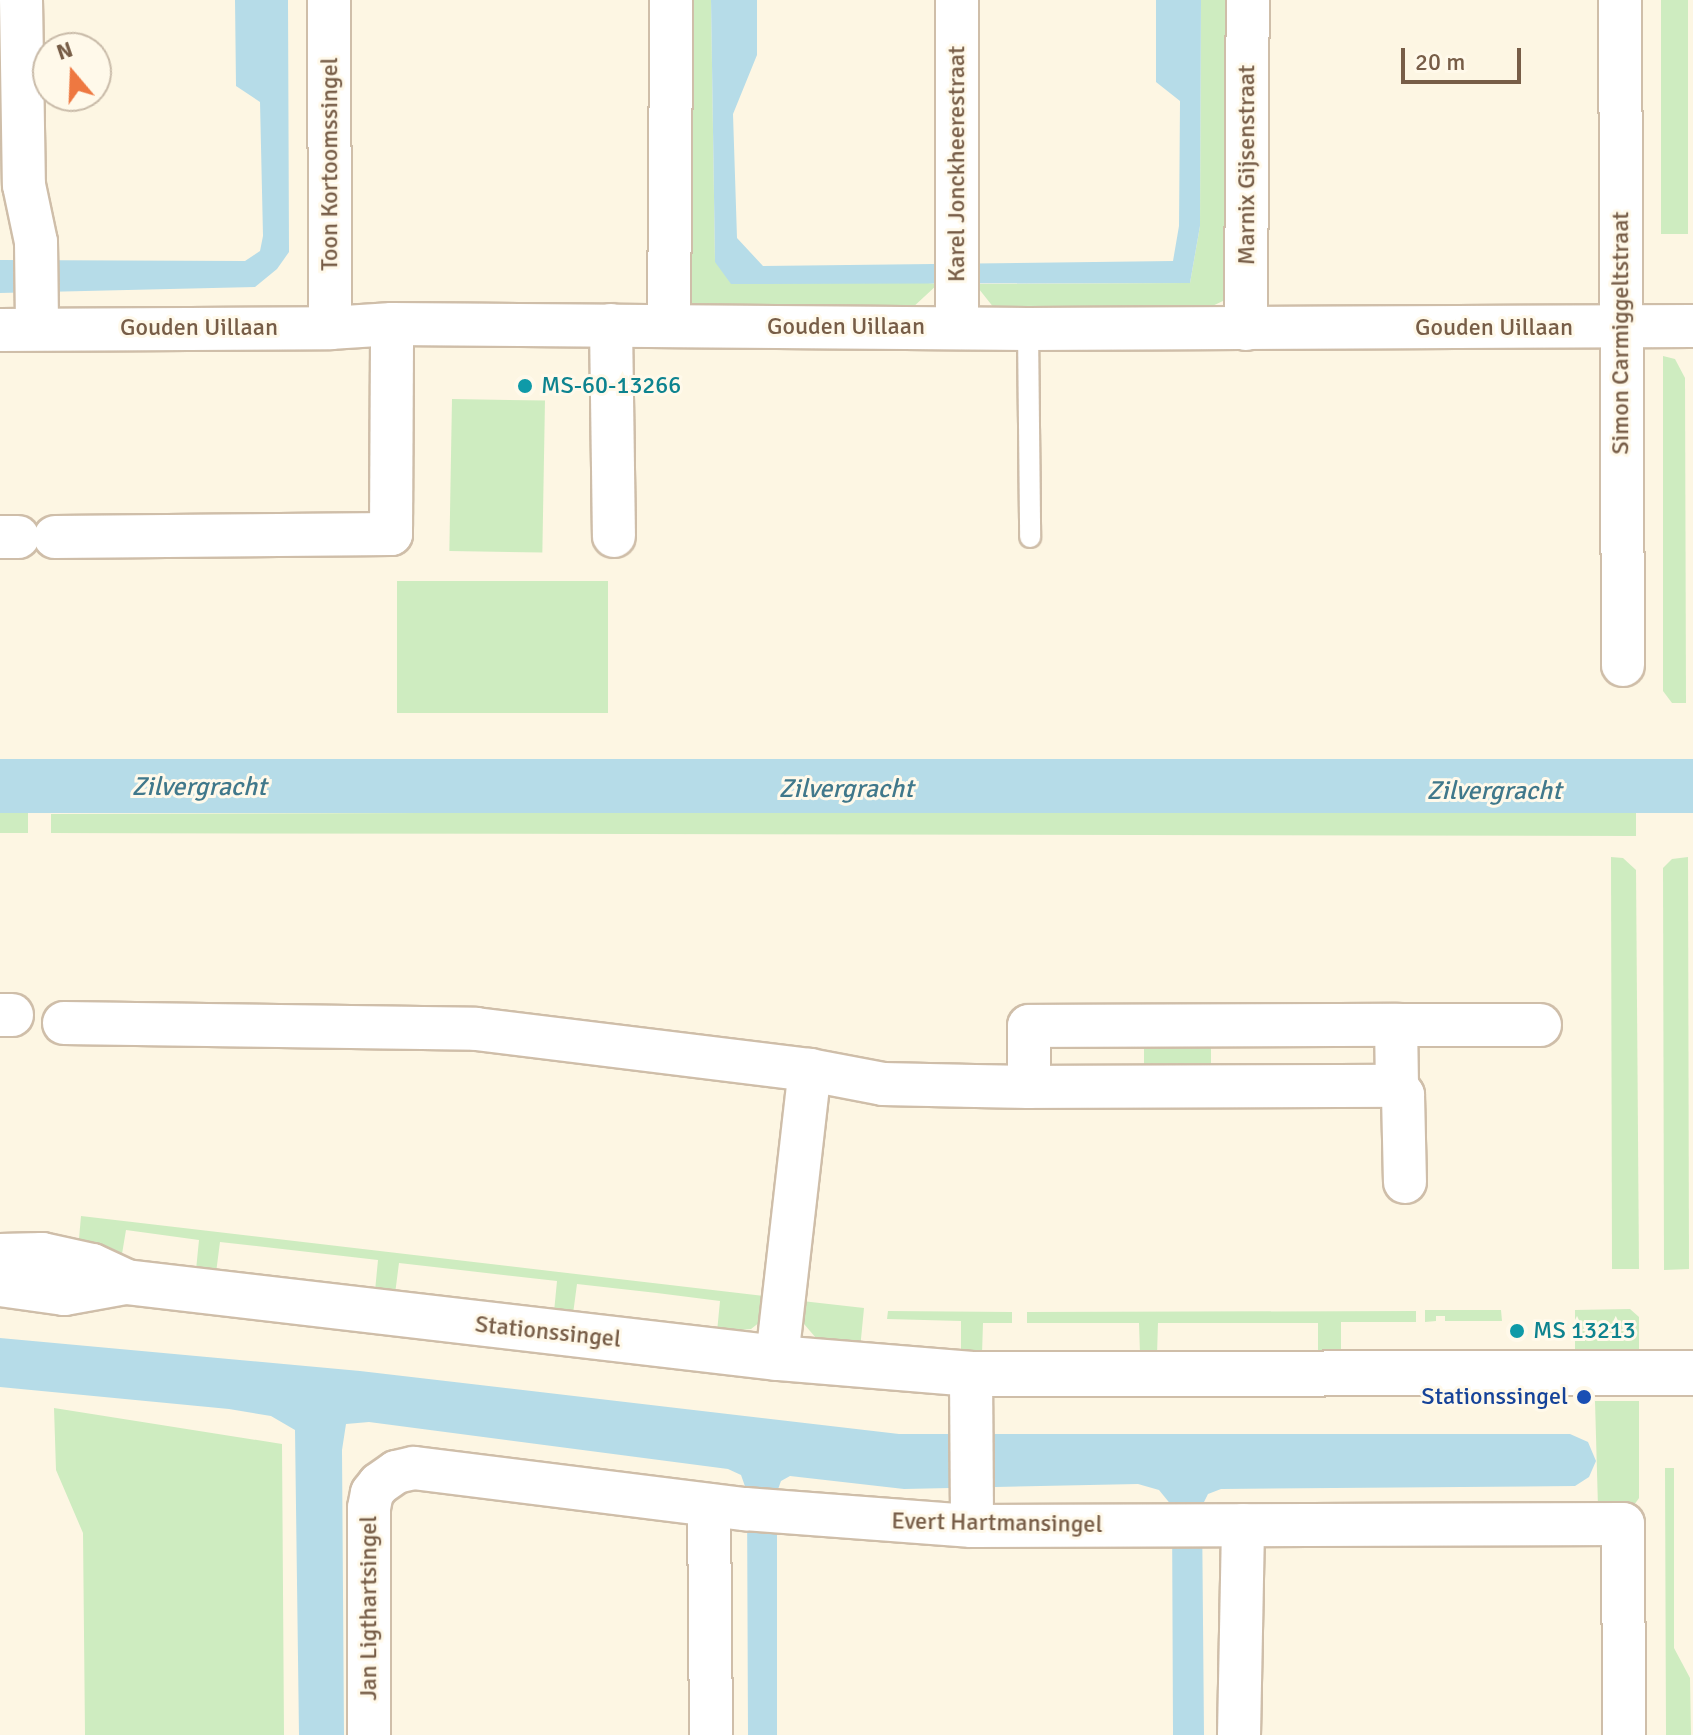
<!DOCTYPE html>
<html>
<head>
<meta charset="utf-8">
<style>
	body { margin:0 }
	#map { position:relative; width:1693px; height:1735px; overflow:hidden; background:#fdf6e3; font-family:Signika,sans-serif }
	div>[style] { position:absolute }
	.green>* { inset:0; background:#ceecc0; transform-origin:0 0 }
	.water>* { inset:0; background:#b6dce8; transform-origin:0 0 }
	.roads { filter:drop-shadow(2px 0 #cfbea9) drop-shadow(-2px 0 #cfbea9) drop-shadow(0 2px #cfbea9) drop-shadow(0 -2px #cfbea9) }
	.lane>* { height:20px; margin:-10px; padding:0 10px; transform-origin:10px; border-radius:10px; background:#fff }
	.street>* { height:42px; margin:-21px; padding:0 21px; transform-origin:21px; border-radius:21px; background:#fff }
	.secondary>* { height:44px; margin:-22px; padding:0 22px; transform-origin:22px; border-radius:22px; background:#fff }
	.dots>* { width:22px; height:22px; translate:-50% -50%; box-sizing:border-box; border:4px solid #fff9ea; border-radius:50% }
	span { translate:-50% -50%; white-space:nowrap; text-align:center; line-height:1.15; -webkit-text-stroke:6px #fff9ea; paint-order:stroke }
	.street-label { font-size:24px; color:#775d47 }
	.culture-label { font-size:24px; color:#0d838f }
	.left { translate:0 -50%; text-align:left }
	.transit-label { font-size:24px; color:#164399 }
	.right { translate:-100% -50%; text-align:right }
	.water-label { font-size:26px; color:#40788b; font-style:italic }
	.north { position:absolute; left:32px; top:32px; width:80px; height:80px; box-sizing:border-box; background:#fff9ea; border:2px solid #c9bba9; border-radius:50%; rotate:341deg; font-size:22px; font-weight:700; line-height:32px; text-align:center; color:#775d47 }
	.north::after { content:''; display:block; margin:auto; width:28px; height:36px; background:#ee7841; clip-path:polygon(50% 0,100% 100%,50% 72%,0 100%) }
	.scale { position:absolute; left:1401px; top:48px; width:120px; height:36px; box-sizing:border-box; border:4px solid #775d47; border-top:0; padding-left:10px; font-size:24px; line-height:28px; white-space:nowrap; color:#775d47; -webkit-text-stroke:6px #fff9ea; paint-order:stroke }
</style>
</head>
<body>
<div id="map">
	<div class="green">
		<div style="clip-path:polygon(682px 0,711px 0,715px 262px,938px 284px,911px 309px,703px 313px,688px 301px)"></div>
		<div style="clip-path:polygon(1201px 0,1234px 0,1233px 283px,1225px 300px,1204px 310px,998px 313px,975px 284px,1190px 283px,1200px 226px)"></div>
		<div style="left:1661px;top:0;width:27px;height:234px"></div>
		<div style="clip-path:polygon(1663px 356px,1675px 359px,1685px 378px,1686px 703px,1672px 703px,1663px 691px)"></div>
		<div style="left:452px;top:399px;width:93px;height:152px;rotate:1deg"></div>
		<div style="left:397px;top:581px;width:211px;height:132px"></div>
		<div style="clip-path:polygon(1611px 810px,1636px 811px,1636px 836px,51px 833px,51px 814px)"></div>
		<div style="left:0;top:813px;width:28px;height:20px"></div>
		<div style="clip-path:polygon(1611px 857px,1623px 858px,1636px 870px,1639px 1269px,1612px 1269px)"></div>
		<div style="clip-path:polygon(1688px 857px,1689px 1269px,1664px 1270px,1663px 868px,1672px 859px)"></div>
		<div style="left:1211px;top:1039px;width:36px;height:67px;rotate:90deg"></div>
		<div style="clip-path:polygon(81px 1216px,772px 1297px,760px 1322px,751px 1329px,717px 1332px,720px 1301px,657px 1293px,577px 1284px,573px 1314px,554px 1312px,557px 1281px,399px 1263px,395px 1294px,375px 1291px,378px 1260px,220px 1242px,216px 1273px,196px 1270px,199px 1240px,126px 1230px,121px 1260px,78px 1250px)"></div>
		<div style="clip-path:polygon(802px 1301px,864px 1308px,860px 1349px,816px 1338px,804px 1324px)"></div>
		<div style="clip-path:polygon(1630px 1309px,1639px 1317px,1639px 1353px,1575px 1353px,1575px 1310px)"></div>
		<div style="clip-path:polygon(1425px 1310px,1501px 1310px,1502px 1321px,1445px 1321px,1445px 1316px,1436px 1316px,1436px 1321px,1425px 1322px)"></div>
		<div style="clip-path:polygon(888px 1311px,1012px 1312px,1012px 1323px,983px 1323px,982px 1354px,961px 1353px,961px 1321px,887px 1319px)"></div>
		<div style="clip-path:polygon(1416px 1311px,1416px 1322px,1341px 1322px,1341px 1354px,1318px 1355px,1318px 1323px,1158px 1323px,1157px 1355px,1140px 1354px,1139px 1323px,1027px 1323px,1027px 1312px)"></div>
		<div style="clip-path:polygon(1595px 1401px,1639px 1401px,1639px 1498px,1632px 1508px,1598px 1507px)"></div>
		<div style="clip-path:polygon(54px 1408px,282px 1444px,284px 1735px,85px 1735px,83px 1533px,56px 1470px)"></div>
		<div style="clip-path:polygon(1665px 1468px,1674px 1468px,1674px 1648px,1690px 1678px,1691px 1735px,1666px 1735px)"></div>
	</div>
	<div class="water">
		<div style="clip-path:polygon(235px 0,288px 0,289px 252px,277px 269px,255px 287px,0 293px,0 260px,245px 261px,260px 251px,263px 236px,260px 102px,236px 86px)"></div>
		<div style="clip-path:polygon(711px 0,757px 0,757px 55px,733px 114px,737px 238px,763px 266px,1173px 261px,1179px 226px,1180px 101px,1156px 82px,1156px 0,1201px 0,1200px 226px,1190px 283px,731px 284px,715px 262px)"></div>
		<div style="left:0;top:759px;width:1693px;height:54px"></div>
		<div style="clip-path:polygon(0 1338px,360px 1371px,899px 1434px,1570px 1434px,1588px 1442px,1596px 1461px,1589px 1477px,1575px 1486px,1221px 1489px,1208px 1494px,1202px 1506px,1204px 1735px,1173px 1735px,1172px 1506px,1159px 1490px,1138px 1484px,904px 1489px,790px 1476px,781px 1481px,777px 1492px,777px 1735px,748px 1735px,747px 1492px,741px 1475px,728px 1469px,369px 1422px,346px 1424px,342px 1450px,344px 1735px,299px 1735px,295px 1430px,271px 1416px,229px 1409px,0 1387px)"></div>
	</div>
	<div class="roads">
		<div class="lane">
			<div style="left:1028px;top:329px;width:208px;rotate:89.4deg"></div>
		</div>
		<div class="street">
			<div style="left:21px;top:0;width:185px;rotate:89.1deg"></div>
			<div style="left:24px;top:185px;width:58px;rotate:78.1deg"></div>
			<div style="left:36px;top:242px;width:87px;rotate:89.3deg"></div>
			<div style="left:329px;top:0;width:328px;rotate:89.8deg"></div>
			<div style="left:1620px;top:0;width:665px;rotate:89.74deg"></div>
			<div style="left:611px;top:325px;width:211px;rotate:89.2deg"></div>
			<div style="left:669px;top:326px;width:326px;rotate:-89.6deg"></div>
			<div style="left:957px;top:328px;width:328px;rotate:-90deg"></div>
			<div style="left:1246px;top:329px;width:329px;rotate:-89.7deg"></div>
			<div style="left:0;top:330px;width:330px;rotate:-0.3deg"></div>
			<div style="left:330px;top:328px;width:62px;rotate:-3.7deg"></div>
			<div style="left:392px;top:324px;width:636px;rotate:0.45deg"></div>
			<div style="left:1028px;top:329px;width:665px;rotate:-0.26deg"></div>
			<div style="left:0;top:537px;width:18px"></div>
			<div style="left:55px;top:537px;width:336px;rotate:-0.5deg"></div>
			<div style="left:391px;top:534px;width:210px;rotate:-89.7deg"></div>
			<div style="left:0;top:1015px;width:12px"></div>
			<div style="left:64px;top:1023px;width:412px;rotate:0.8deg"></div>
			<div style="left:476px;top:1029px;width:337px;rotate:7deg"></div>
			<div style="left:810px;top:1070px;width:74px;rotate:10.9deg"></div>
			<div style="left:883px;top:1084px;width:146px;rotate:1.2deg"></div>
			<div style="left:1029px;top:1087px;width:368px;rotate:-0.2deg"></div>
			<div style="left:1397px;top:1086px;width:61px;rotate:-90.9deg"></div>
			<div style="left:1396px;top:1025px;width:144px"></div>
			<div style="left:1397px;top:1086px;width:11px;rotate:56deg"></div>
			<div style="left:1403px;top:1095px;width:87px;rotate:88.7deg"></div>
			<div style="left:1029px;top:1087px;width:61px;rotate:-90deg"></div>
			<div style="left:1029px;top:1026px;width:367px;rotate:-0.2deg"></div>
			<div style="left:777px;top:1358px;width:290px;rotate:-83.5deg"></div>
			<div style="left:971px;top:1374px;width:152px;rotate:89.6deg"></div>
			<div style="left:709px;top:1505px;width:230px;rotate:89.5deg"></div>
			<div style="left:369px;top:1735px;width:227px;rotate:-90deg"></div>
			<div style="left:369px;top:1508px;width:15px;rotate:-79deg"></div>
			<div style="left:372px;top:1493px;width:11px;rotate:-52deg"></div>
			<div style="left:379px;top:1484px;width:21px;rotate:-35deg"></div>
			<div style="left:396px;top:1472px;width:18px;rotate:-13deg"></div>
			<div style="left:414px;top:1468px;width:334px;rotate:7.1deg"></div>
			<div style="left:745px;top:1509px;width:228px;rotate:4.3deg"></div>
			<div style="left:972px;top:1526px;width:651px;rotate:-0.18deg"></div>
			<div style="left:1623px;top:1524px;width:211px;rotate:89.7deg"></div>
			<div style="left:1239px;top:1735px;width:210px;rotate:-88.9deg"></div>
		</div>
		<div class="secondary">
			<div style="left:0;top:1256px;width:42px;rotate:-1.4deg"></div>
			<div style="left:42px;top:1255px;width:51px;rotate:12.4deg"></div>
			<div style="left:92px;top:1266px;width:38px;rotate:25deg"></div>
			<div style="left:126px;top:1282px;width:655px;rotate:6.66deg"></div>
			<div style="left:777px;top:1358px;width:195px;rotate:4.7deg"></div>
			<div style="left:971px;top:1374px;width:722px;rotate:-0.08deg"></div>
			<div style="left:0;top:1284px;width:65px;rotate:8deg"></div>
			<div style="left:64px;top:1293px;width:63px;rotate:-10.1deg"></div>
		</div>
	</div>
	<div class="dots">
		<div style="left:525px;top:386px;background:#0f9aa8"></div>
		<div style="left:1517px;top:1331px;background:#0f9aa8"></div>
		<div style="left:1584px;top:1397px;background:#1a4fb4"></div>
	</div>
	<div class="street-label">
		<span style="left:330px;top:164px;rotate:-90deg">Toon Kortoomssingel</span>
		<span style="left:957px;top:164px;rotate:-90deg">Karel Jonckheerestraat</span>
		<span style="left:1247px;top:165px;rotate:-90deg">Marnix Gijsenstraat</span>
		<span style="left:846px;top:327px">Gouden Uillaan</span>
		<span style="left:199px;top:328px">Gouden Uillaan</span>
		<span style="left:1494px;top:328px">Gouden Uillaan</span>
		<span style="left:1621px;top:333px;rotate:-90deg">Simon Carmiggeltstraat</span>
		<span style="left:548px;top:1332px;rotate:6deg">Stationssingel</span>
		<span style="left:997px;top:1523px;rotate:1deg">Evert Hartmansingel</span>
		<span style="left:369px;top:1608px;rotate:-90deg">Jan Ligthartsingel</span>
	</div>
	<div class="culture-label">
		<span class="left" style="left:541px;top:386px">MS-60-13266</span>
		<span class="left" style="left:1533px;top:1331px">MS 13213</span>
	</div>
	<div class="transit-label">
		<span class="right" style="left:1568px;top:1397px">Stationssingel</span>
	</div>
	<div class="water-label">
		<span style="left:199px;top:788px">Zilvergracht</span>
		<span style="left:846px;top:790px">Zilvergracht</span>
		<span style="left:1494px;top:792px">Zilvergracht</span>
	</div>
	<div class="north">N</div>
	<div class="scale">20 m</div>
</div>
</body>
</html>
